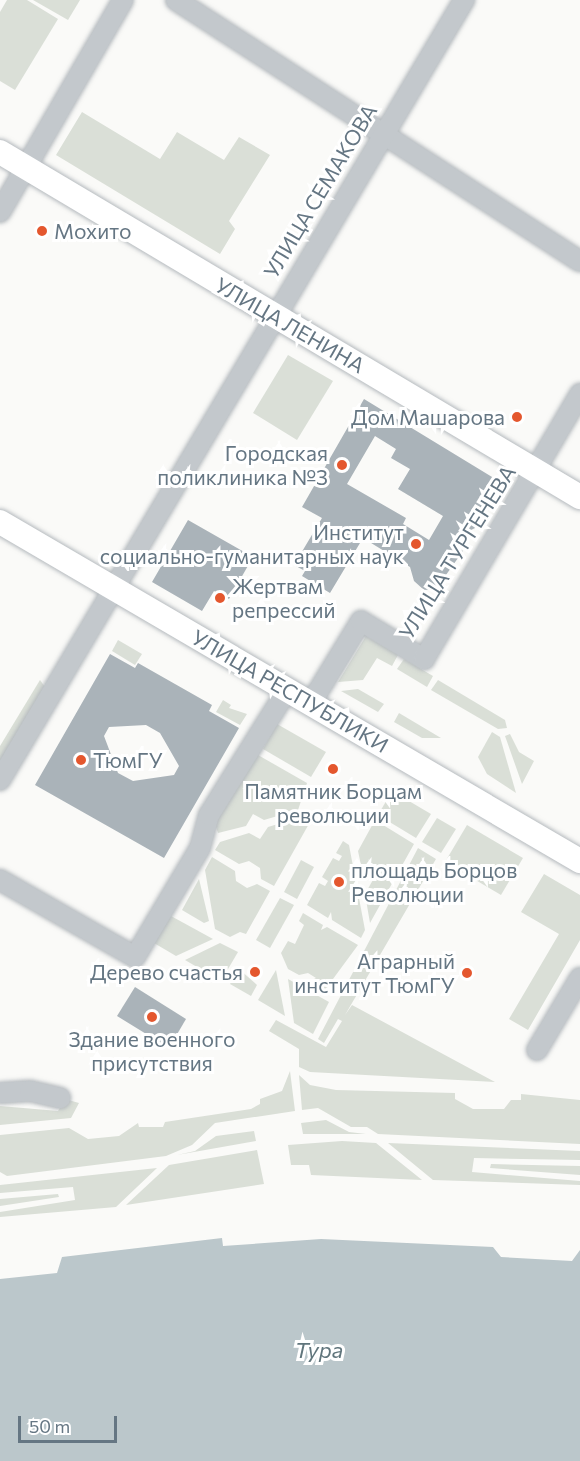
<!DOCTYPE html>
<meta charset="utf-8">
<style>
body{margin:0}
#map{position:relative;width:580px;height:1461px;overflow:hidden;background:#fafaf8;font-family:Commissioner,sans-serif}
div>[style]{position:absolute}
[style*='--x']{left:calc(var(--x)*1px);top:calc(var(--y)*1px);width:calc(var(--w)*1px);rotate:calc(var(--a)*1deg)}
.green>*{inset:0;background:#dadfd7}
.water>*{inset:0;background:#bbc7cb}
.building>*{inset:0;background:#aab3b9}
.roads{filter:drop-shadow(0 0 2px #b5babe) drop-shadow(0 0 2px #b5babe)}
.minor>*{height:20px;margin:-10px;padding:0 10px;transform-origin:10px;border-radius:10px;background:#c3c8cc}
.major>*{height:24px;margin:-12px;padding:0 12px;transform-origin:12px;border-radius:12px;background:#fff}
.dots>*{width:16px;height:16px;translate:-50% -50%;box-sizing:border-box;border:3px solid #fff;border-radius:50%}
span{translate:-50% -50%;white-space:nowrap;text-align:center;line-height:1.15;-webkit-text-stroke:6px #fff;paint-order:stroke}
.street-label{font-size:21px;color:#657683}
.poi-label{font-size:21px;color:#657683}
.left{translate:0 -50%;text-align:left}
.right{translate:-100% -50%;text-align:right}
.water-label{font-size:22px;color:#60757c;font-style:italic}
.scale{position:absolute;left:18px;top:1416px;width:99px;height:27px;box-sizing:border-box;border:3px solid #657683;border-top:0;padding-left:8px;font-size:18px;line-height:21px;white-space:nowrap;color:#657683;-webkit-text-stroke:4px #fff;paint-order:stroke}
</style>
<div id="map">
<div class="green">
<i style="clip-path:polygon(7px 0,27px 0,58px 19px,15px 90px,0 81px,0 12px)"></i>
<i style="clip-path:polygon(33px 0,80px 0,68px 20px)"></i>
<i style="clip-path:polygon(82px 112px,160px 159px,177px 132px,224px 160px,239px 137px,270px 155px,229px 221px,235px 229px,220px 254px,56px 155px)"></i>
<i style="clip-path:polygon(288px 355px,333px 381px,297px 440px,253px 413px)"></i>
<i style="clip-path:polygon(366px 636px,398px 655px,392px 666px,377px 658px,363px 680px,338px 682px)"></i>
<i style="clip-path:polygon(118px 640px,142px 654px,135px 665px,112px 651px)"></i>
<i style="clip-path:polygon(404px 659px,433px 676px,427px 687px,397px 669px)"></i>
<i style="clip-path:polygon(40px 680px,45px 687px,0 763px,0 746px)"></i>
<i style="clip-path:polygon(438px 680px,505px 720px,507px 728px,498px 729px,431px 690px)"></i>
<i style="clip-path:polygon(358px 689px,384px 704px,378px 712px,341px 691px)"></i>
<i style="clip-path:polygon(223px 700px,231px 705px,229px 708px,247px 714px,240px 725px,216px 712px)"></i>
<i style="clip-path:polygon(399px 713px,441px 738px,422px 738px,394px 722px)"></i>
<i style="clip-path:polygon(277px 724px,326px 752px,311px 777px,263px 749px)"></i>
<i style="clip-path:polygon(492px 732px,500px 737px,516px 793px,487px 774px,478px 757px)"></i>
<i style="clip-path:polygon(510px 734px,519px 752px,534px 761px,522px 784px,505px 736px)"></i>
<i style="clip-path:polygon(258px 755px,307px 783px,298px 810px,264px 820px,253px 814px,246px 826px,218px 833px,215px 824px)"></i>
<i style="clip-path:polygon(392px 791px,431px 814px,416px 838px,378px 815px)"></i>
<i style="clip-path:polygon(301px 817px,310px 822px,274px 886px,261px 879px,260px 868px,249px 861px,239px 864px,215px 850px,220px 842px,249px 833px,260px 839px,268px 827px)"></i>
<i style="clip-path:polygon(437px 818px,456px 829px,441px 853px,422px 842px)"></i>
<i style="clip-path:polygon(375px 820px,414px 844px,370px 923px,365px 894px,374px 878px,362px 870px,358px 851px)"></i>
<i style="clip-path:polygon(467px 825px,523px 858px,501px 895px,445px 862px)"></i>
<i style="clip-path:polygon(343px 841px,349px 845px,365px 930px,361px 938px,332px 920px,331px 912px,328px 918px,307px 905px,319px 883px,325px 886px,328px 881px,322px 877px,333px 858px,339px 861px,342px 856px,336px 853px)"></i>
<i style="clip-path:polygon(418px 848px,436px 859px,345px 1015px,352px 1005px,495px 1082px,310px 1072px,299px 1067px,299px 1049px,269px 1031px,276px 1020px,326px 1047px,342px 1021px,338px 1019px,324px 1043px,318px 1039px)"></i>
<i style="clip-path:polygon(212px 857px,235px 871px,236px 881px,247px 888px,257px 884px,270px 891px,246px 934px,240px 932px,230px 937px,215px 929px,205px 870px)"></i>
<i style="clip-path:polygon(301px 860px,314px 867px,297px 899px,284px 892px)"></i>
<i style="clip-path:polygon(544px 874px,580px 895px,580px 940px,528px 1030px,509px 1019px,559px 934px,521px 912px)"></i>
<i style="clip-path:polygon(199px 879px,209px 921px,204px 923px,182px 910px)"></i>
<i style="clip-path:polygon(280px 898px,294px 905px,270px 948px,256px 940px)"></i>
<i style="clip-path:polygon(303px 913px,323px 925px,321px 930px,327px 927px,358px 945px,333px 979px,338px 982px,332px 993px,310px 981px,316px 978px,308px 973px,299px 975px,288px 969px,281px 953px,288px 941px,295px 944px,304px 925px,299px 921px)"></i>
<i style="clip-path:polygon(171px 916px,213px 939px,176px 956px,154px 943px)"></i>
<i style="clip-path:polygon(220px 943px,238px 952px,221px 981px,185px 960px)"></i>
<i style="clip-path:polygon(239px 969px,257px 985px,251px 996px,230px 984px)"></i>
<i style="clip-path:polygon(276px 970px,285px 1016px,258px 1000px)"></i>
<i style="clip-path:polygon(288px 979px,329px 1002px,313px 1034px,294px 1023px)"></i>
<i style="clip-path:polygon(290px 1071px,295px 1111px,215px 1123px,192px 1145px,166px 1156px,7px 1176px,0 1172px,0 1135px,69px 1128px,88px 1139px,119px 1136px,138px 1123px,139px 1127px,163px 1127px,165px 1122px,251px 1109px,260px 1104px,260px 1099px,282px 1091px)"></i>
<i style="clip-path:polygon(299px 1075px,310px 1085px,336px 1090px,455px 1093px,455px 1099px,473px 1109px,504px 1109px,511px 1100px,521px 1100px,521px 1094px,580px 1100px,580px 1144px,378px 1134px,367px 1127px,351px 1127px,318px 1108px,302px 1110px)"></i>
<i style="clip-path:polygon(65px 1099px,79px 1103px,71px 1118px,0 1125px,0 1106px,58px 1111px)"></i>
<i style="clip-path:polygon(326px 1120px,349px 1132px,366px 1134px,303px 1134px,301px 1123px)"></i>
<i style="clip-path:polygon(254px 1131px,256px 1141px,177px 1155px,195px 1151px,216px 1136px)"></i>
<i style="clip-path:polygon(342px 1141px,376px 1143px,422px 1180px,311px 1175px,309px 1165px,291px 1165px,288px 1145px)"></i>
<i style="clip-path:polygon(388px 1143px,580px 1151px,580px 1160px,474px 1158px,472px 1172px,580px 1181px,580px 1185px,433px 1180px)"></i>
<i style="clip-path:polygon(257px 1150px,264px 1184px,126px 1205px,169px 1165px)"></i>
<i style="clip-path:polygon(491px 1164px,580px 1166px,580px 1175px,490px 1168px)"></i>
<i style="clip-path:polygon(157px 1168px,116px 1207px,0 1217px,0 1212px,75px 1200px,73px 1187px,0 1193px,0 1185px)"></i>
<i style="clip-path:polygon(58px 1194px,59px 1197px,0 1206px,0 1199px)"></i>
</div>
<div class="water">
<i style="clip-path:polygon(222px 1238px,223px 1246px,321px 1239px,493px 1247px,501px 1257px,572px 1261px,580px 1250px,580px 1461px,0 1461px,0 1279px,57px 1273px,62px 1257px)"></i>
</div>
<div class="building">
<i style="clip-path:polygon(evenodd,364px 399px,497px 480px,474px 520px,475px 528px,467px 532px,457px 547px,463px 551px,436px 589px,424px 590px,414px 581px,410px 567px,363px 538px,330px 593px,302px 576px,305px 571px,294px 565px,322px 518px,302px 507px,364px 399px,375px 436px,396px 449px,391px 458px,410px 469px,398px 489px,443px 516px,429px 540px,403px 524px,406px 518px,347px 484px,375px 436px)"></i>
<i style="clip-path:polygon(188px 520px,253px 557px,229px 599px,214px 591px,202px 611px,152px 582px)"></i>
<i style="clip-path:polygon(evenodd,110px 654px,135px 668px,138px 663px,212px 705px,209px 711px,239px 728px,164px 858px,35px 785px,110px 654px,146px 725px,160px 733px,179px 766px,174px 775px,133px 781px,118px 773px,104px 736px,109px 727px,146px 725px)"></i>
<i style="clip-path:polygon(135px 987px,186px 1019px,169px 1048px,117px 1016px)"></i>
</div>
<div class="roads">
<div class="minor">
<i style="--x:176;--y:0;--w:481;--a:32.9"></i>
<i style="--x:0;--y:212;--w:245;--a:-59.9"></i>
<i style="--x:311;--y:703;--w:96;--a:-58.6"></i>
<i style="--x:361;--y:621;--w:74;--a:31.1"></i>
<i style="--x:424;--y:659;--w:308;--a:-59.5"></i>
<i style="--x:0;--y:780;--w:908;--a:-59.25"></i>
<i style="--x:0;--y:880;--w:155;--a:29.7"></i>
<i style="--x:135;--y:957;--w:127;--a:-59.2"></i>
<i style="--x:200;--y:848;--w:34;--a:-75"></i>
<i style="--x:209;--y:815;--w:147;--a:-58"></i>
<i style="--x:537;--y:1050;--w:84;--a:-59.2"></i>
<i style="--x:0;--y:1093;--w:30;--a:-4"></i>
<i style="--x:30;--y:1091;--w:31;--a:13"></i>
</div>
<div class="major">
<i style="--x:0;--y:152;--w:675;--a:30.75"></i>
<i style="--x:0;--y:522;--w:672;--a:30.31"></i>
</div>
</div>
<div class="dots">
<i style="left:42px;top:231px;background:#e4572e"></i>
<i style="left:517px;top:417px;background:#e4572e"></i>
<i style="left:342px;top:465px;background:#e4572e"></i>
<i style="left:416px;top:544px;background:#e4572e"></i>
<i style="left:220px;top:598px;background:#e4572e"></i>
<i style="left:81px;top:760px;background:#e4572e"></i>
<i style="left:333px;top:769px;background:#e4572e"></i>
<i style="left:339px;top:882px;background:#e4572e"></i>
<i style="left:255px;top:972px;background:#e4572e"></i>
<i style="left:467px;top:973px;background:#e4572e"></i>
<i style="left:152px;top:1017px;background:#e4572e"></i>
</div>
<div class="street-label">
<span style="left:320px;top:191px;rotate:-59deg">УЛИЦА СЕМАКОВА</span>
<span style="left:290px;top:325px;rotate:30deg">УЛИЦА ЛЕНИНА</span>
<span style="left:457px;top:552px;rotate:-58deg">УЛИЦА ТУРГЕНЕВА</span>
<span style="left:290px;top:691px;rotate:30deg">УЛИЦА РЕСПУБЛИКИ</span>
</div>
<div class="poi-label">
<span class="left" style="left:54px;top:231px">Мохито</span>
<span class="right" style="left:505px;top:417px">Дом Машарова</span>
<span class="right" style="left:328px;top:465px">Городская<br>поликлиника №3</span>
<span class="right" style="left:404px;top:544px">Институт<br>социально-гуманитарных наук</span>
<span class="left" style="left:232px;top:598px">Жертвам<br>репрессий</span>
<span class="left" style="left:93px;top:760px">ТюмГУ</span>
<span style="left:333px;top:803px">Памятник Борцам<br>революции</span>
<span class="left" style="left:351px;top:882px">площадь Борцов<br>Революции</span>
<span class="right" style="left:455px;top:973px">Аграрный<br>институт ТюмГУ</span>
<span class="right" style="left:243px;top:972px">Дерево счастья</span>
<span style="left:152px;top:1051px">Здание военного<br>присутствия</span>
</div>
<div class="water-label">
<span style="left:319px;top:1350px">Тура</span>
</div>
<div class="scale">50 m</div>
</div>
